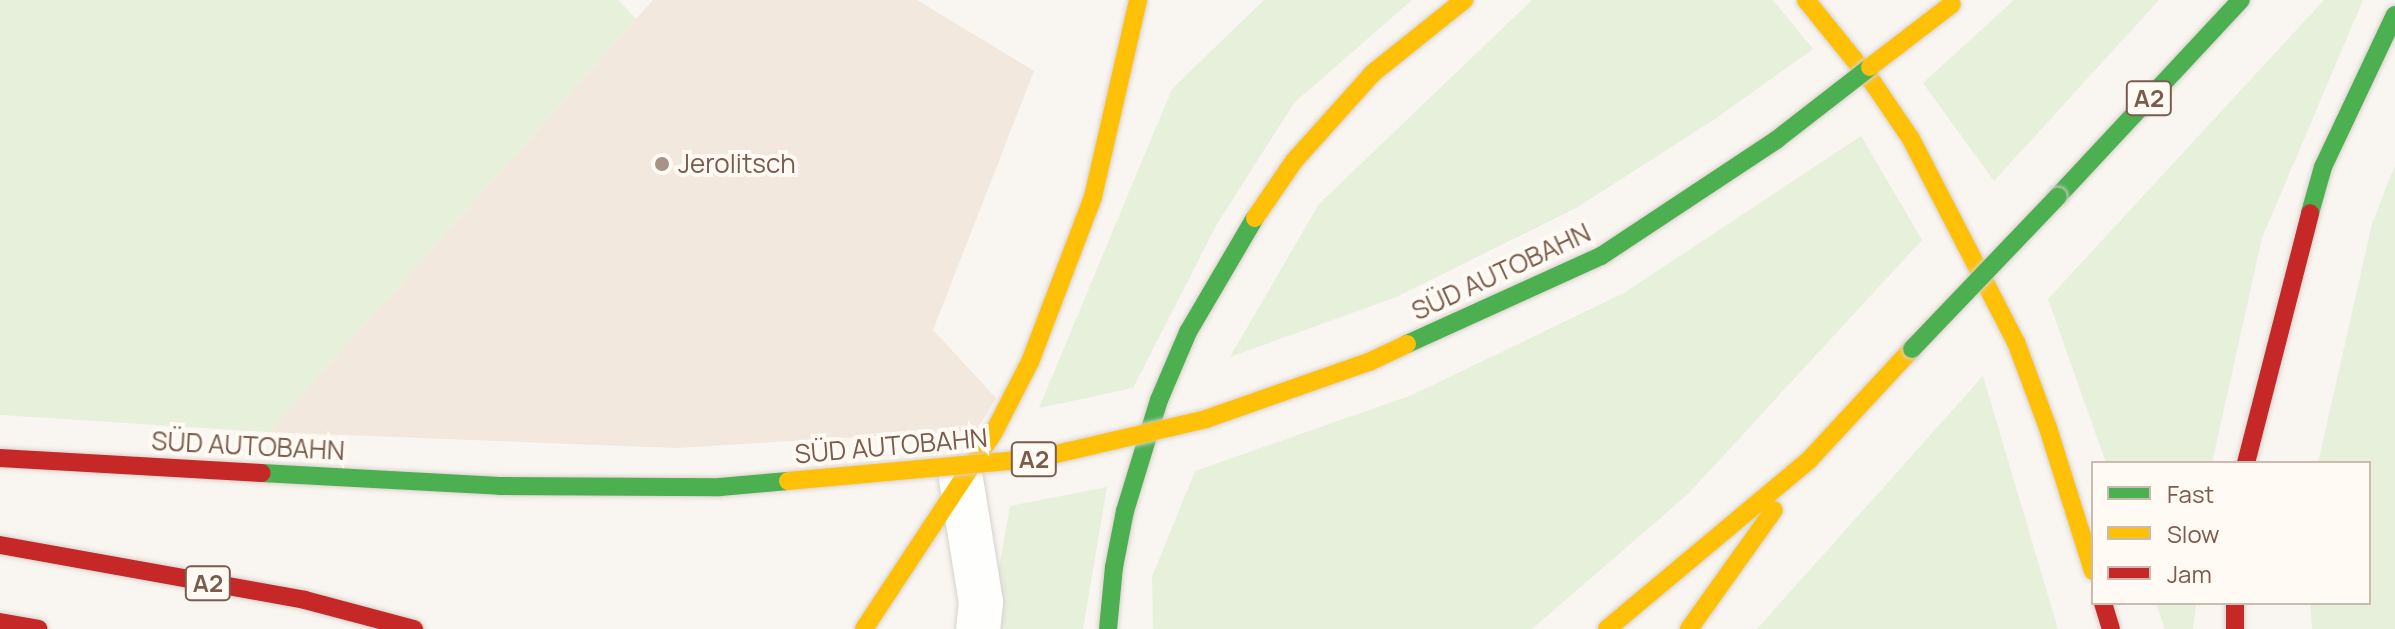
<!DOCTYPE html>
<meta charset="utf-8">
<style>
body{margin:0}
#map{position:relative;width:2395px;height:629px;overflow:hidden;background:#f9f5f0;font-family:Manrope,sans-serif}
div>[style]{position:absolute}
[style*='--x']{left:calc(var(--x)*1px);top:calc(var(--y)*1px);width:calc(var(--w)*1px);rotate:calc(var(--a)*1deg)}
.residential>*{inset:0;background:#f2e8de}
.green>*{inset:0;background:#e7f0db}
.roads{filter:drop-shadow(0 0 2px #d7d1cb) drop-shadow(0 0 2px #d7d1cb)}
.street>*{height:44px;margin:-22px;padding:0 22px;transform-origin:22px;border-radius:22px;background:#fefefd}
.fast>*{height:18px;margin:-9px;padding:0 9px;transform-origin:9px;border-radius:9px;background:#4caf50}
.slow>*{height:18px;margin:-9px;padding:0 9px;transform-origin:9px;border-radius:9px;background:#ffc107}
.jam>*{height:18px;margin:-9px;padding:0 9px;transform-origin:9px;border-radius:9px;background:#c62828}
.bridges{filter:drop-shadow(0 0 2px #dad1cc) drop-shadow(0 0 2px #dad1cc)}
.fast-bridge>*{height:18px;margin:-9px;padding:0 9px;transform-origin:9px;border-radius:9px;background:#4caf50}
.slow-bridge>*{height:18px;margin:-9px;padding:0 9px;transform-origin:9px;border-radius:9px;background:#ffc107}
.jam-bridge>*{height:18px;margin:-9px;padding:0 9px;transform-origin:9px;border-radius:9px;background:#c62828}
.dots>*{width:22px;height:22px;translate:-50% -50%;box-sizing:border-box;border:4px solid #fffaf3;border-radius:50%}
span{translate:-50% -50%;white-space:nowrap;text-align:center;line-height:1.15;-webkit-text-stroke:8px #fffaf3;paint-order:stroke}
.shield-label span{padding:2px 6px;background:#fffaf3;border:2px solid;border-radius:6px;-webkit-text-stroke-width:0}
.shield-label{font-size:24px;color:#7a5c4d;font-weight:700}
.poi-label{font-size:26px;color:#7a5c4d}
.left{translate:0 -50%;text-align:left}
.street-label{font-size:26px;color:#7a5c4d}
.legend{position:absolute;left:2091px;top:461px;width:280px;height:144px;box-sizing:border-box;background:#fffaf3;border:2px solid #cabbb1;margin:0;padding:10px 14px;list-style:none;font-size:24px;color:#7a5c4d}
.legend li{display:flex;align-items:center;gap:16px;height:40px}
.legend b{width:40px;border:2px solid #cabbb1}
</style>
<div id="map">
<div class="residential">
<i style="clip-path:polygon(653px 0,917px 0,1034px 71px,933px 330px,996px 398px,977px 430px,676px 448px,269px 432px)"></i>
</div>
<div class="green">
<i style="clip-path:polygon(0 0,618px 0,636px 19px,269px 432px,0 415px)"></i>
<i style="clip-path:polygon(1264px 0,1412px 0,1294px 103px,1217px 224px,1133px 388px,1039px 408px,1172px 89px)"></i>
<i style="clip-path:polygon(1532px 0,1773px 0,1813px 49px,1715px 119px,1576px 208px,1394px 298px,1230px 357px,1319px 204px)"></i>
<i style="clip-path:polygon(2014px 0,2159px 0,1994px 181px,1923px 83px)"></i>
<i style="clip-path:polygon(2324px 0,2363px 0,2262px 238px,2212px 463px,2106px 463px,2048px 299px)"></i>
<i style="clip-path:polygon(1861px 136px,1922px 240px,1688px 494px,1532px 629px,1153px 629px,1152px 577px,1195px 471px,1412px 395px,1624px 293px)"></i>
<i style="clip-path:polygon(2395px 165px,2395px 629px,2312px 629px,2310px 603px,2369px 603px,2369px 463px,2318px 463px,2372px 224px)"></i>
<i style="clip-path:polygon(1983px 376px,2058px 629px,1757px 629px)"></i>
<i style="clip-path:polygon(1107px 487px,1083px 629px,988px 629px,1010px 506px)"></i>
<i style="clip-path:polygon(2156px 603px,2196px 603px,2193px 629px,2165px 629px)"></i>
</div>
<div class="roads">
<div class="street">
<i style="--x:961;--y:479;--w:125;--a:80.8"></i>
<i style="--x:981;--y:602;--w:27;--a:96"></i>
</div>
<div class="fast">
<i style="--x:2058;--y:196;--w:268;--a:-47"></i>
<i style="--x:2310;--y:213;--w:48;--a:-74.2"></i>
<i style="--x:2323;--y:167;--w:168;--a:-64.7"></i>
<i style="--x:1108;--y:629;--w:62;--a:-84.5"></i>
<i style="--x:1114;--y:567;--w:57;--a:-78.9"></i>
<i style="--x:1125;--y:511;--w:116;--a:-73"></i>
<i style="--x:1159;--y:400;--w:74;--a:-66.9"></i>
<i style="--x:1188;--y:332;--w:132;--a:-59.6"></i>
</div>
<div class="slow">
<i style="--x:1806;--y:0;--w:107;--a:51.1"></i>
<i style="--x:1873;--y:83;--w:68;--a:55.8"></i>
<i style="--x:1911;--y:139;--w:229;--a:62.7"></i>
<i style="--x:2016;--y:342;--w:92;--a:69.6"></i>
<i style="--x:2048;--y:428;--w:150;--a:72.5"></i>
<i style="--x:1255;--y:218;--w:69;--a:-55.6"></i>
<i style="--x:1294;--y:161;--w:118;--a:-48.1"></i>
<i style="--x:1373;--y:73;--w:117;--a:-38.7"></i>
<i style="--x:864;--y:629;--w:236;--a:-56.6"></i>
<i style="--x:994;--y:432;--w:79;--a:-62.8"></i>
<i style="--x:1030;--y:362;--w:177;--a:-69.1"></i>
<i style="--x:1093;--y:197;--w:202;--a:-77.1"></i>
<i style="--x:1607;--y:629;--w:265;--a:-39.9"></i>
<i style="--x:1810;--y:459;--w:150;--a:-47.2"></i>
<i style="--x:1689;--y:629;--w:146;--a:-54.5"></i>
</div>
<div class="jam">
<i style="--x:2246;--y:463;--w:258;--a:-75.6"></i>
<i style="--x:0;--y:545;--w:310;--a:10.2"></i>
<i style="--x:305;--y:600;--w:113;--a:14.9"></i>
<i style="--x:2103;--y:603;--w:27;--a:73"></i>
<i style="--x:2235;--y:603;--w:26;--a:90"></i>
<i style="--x:0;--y:622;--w:39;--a:10"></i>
</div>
</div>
<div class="bridges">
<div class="fast-bridge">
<i style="--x:1407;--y:344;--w:213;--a:-24.4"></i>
<i style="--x:1601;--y:256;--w:210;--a:-33.5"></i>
<i style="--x:1776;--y:140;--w:119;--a:-37.8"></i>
<i style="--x:1912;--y:349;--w:211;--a:-46.3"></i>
<i style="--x:262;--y:473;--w:238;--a:3.1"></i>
<i style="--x:500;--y:486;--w:220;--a:0.3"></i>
<i style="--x:720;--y:487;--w:68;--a:-5"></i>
</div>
<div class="slow-bridge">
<i style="--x:1870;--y:67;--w:103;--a:-37.5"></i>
<i style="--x:788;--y:481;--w:252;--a:-5.2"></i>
<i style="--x:1039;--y:458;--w:171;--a:-13.1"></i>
<i style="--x:1206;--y:419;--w:173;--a:-19.3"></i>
<i style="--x:1369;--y:362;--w:42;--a:-25.3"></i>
</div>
<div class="jam-bridge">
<i style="--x:0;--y:458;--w:262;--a:3.3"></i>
</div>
</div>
<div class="dots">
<i style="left:662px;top:164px;background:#a69286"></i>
</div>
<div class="shield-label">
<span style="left:2149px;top:98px">A2</span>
<span style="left:1034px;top:459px">A2</span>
<span style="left:208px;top:583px">A2</span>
</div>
<div class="poi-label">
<span class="left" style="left:678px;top:164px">Jerolitsch</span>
</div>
<div class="street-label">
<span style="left:1501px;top:272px;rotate:-25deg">SÜD AUTOBAHN</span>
<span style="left:248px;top:446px;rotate:3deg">SÜD AUTOBAHN</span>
<span style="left:891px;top:446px;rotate:-5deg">SÜD AUTOBAHN</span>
</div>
<ul class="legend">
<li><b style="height:10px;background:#4caf50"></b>Fast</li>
<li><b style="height:10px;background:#ffc107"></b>Slow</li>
<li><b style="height:10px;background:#c62828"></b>Jam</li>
</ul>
</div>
